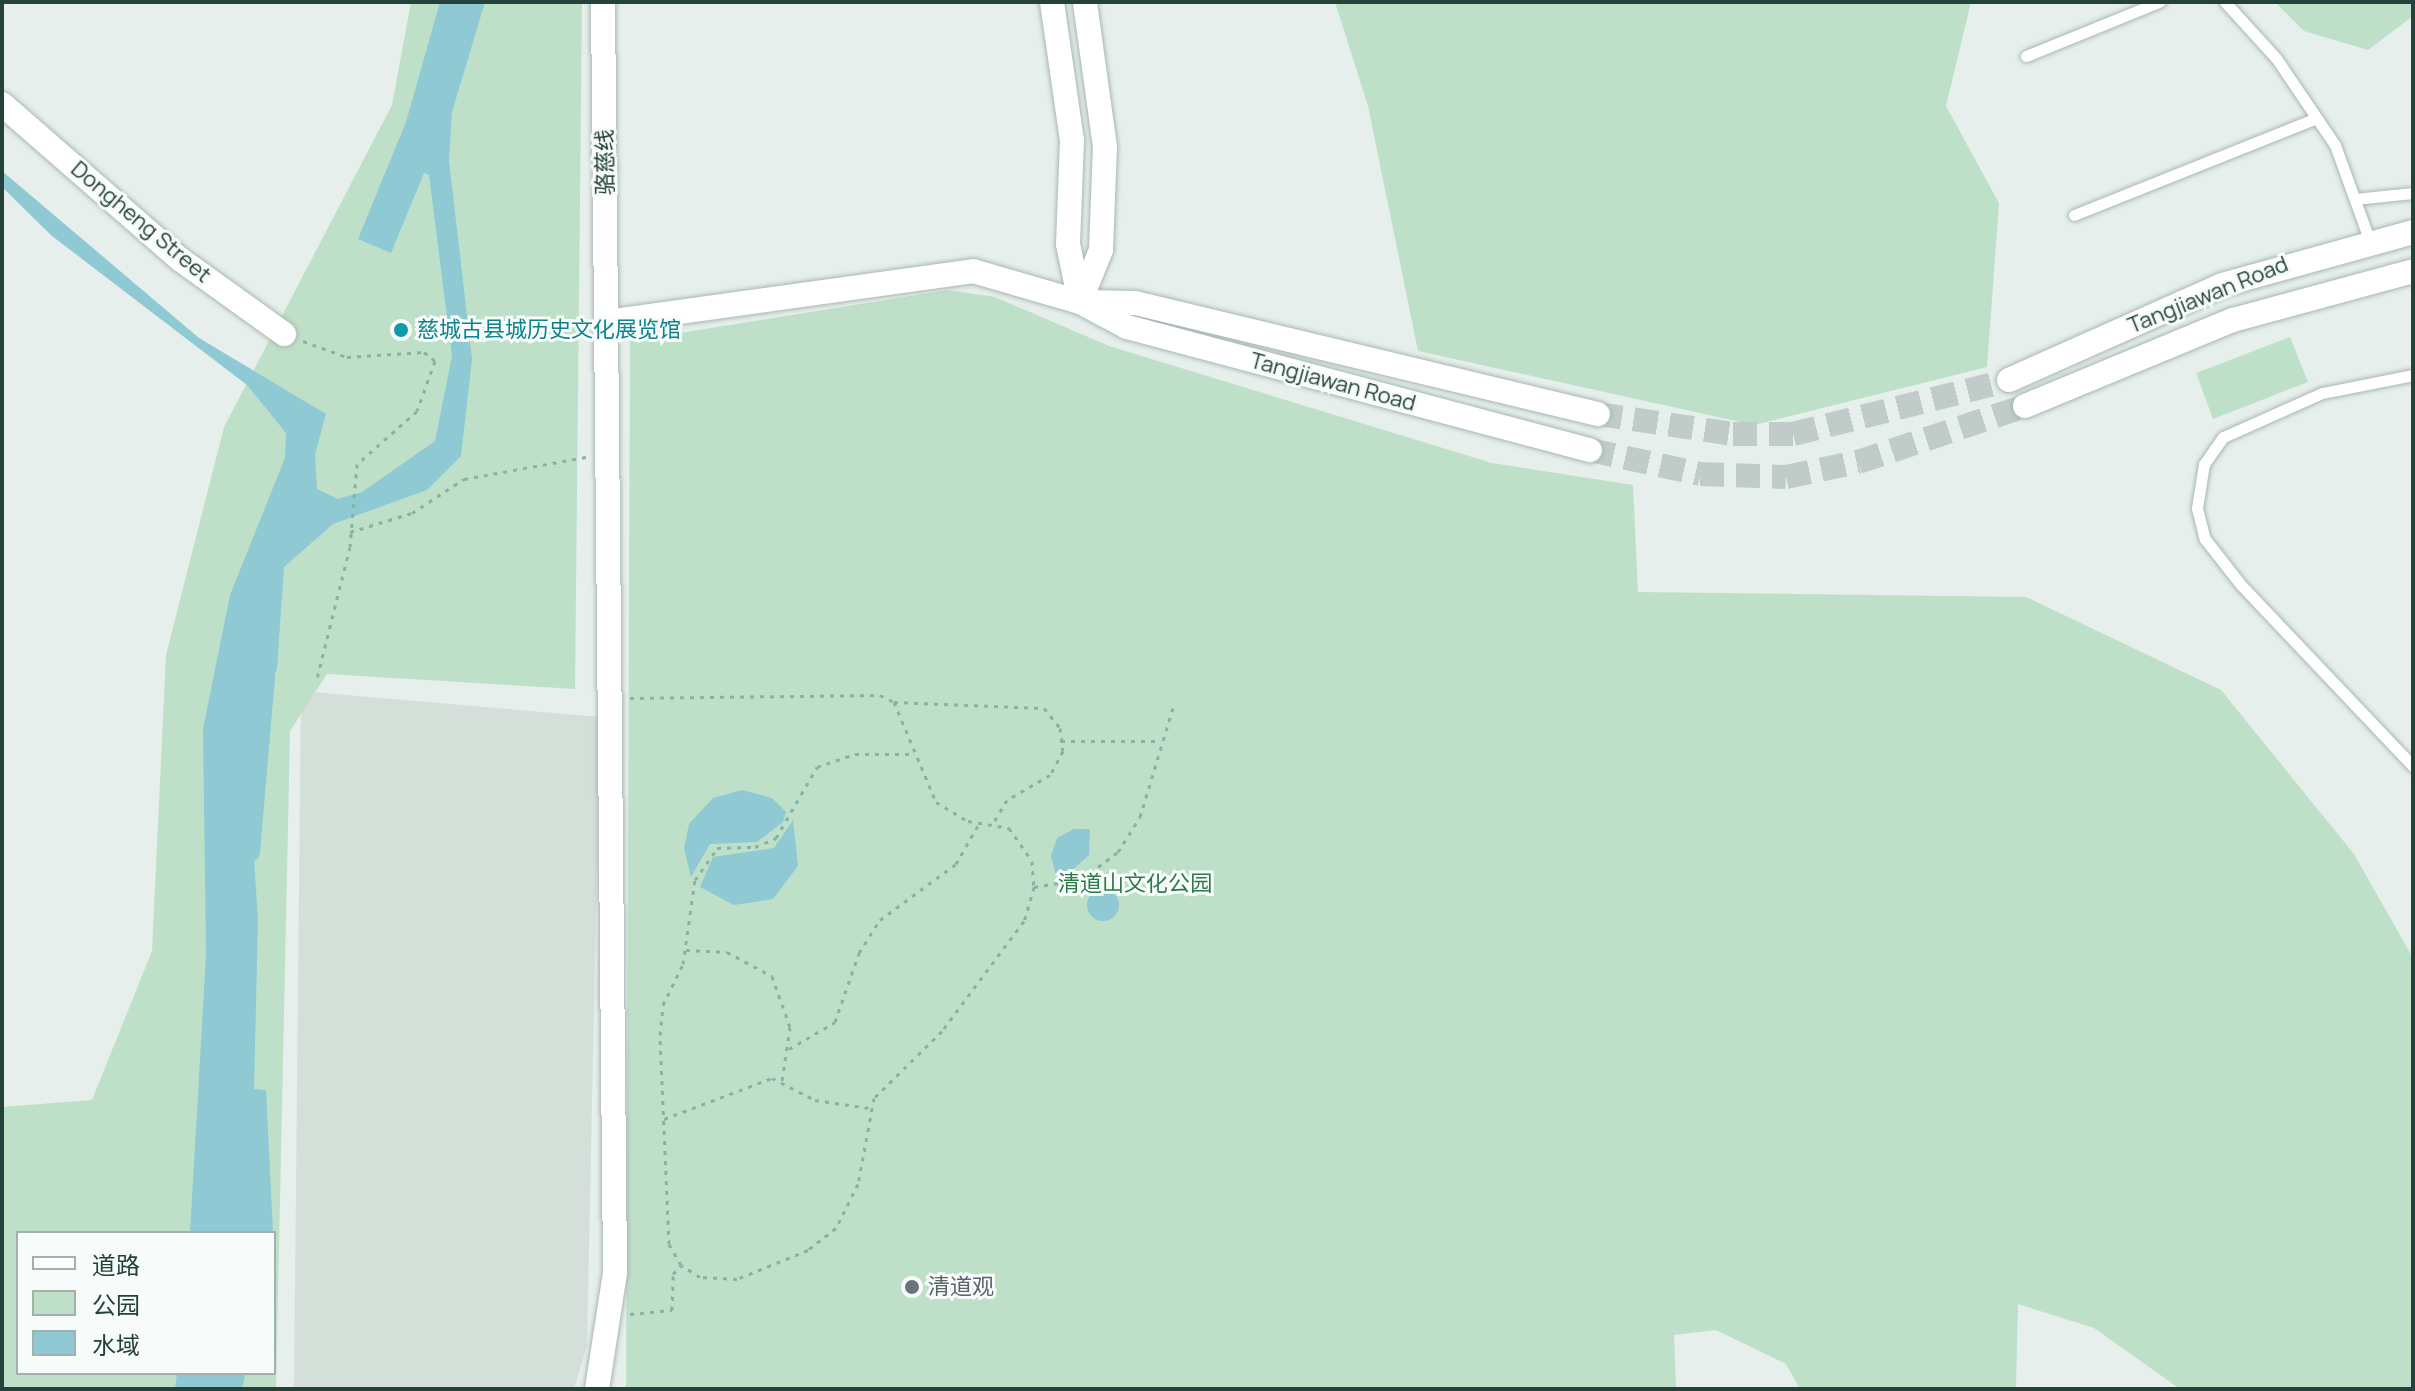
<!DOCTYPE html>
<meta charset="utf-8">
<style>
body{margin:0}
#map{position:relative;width:2415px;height:1391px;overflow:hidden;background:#e6efeb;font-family:Manrope,"Noto Sans SC",sans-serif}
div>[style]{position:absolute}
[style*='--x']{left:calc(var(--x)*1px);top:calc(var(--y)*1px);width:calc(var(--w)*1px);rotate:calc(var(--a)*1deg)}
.built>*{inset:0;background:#d4dfda}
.green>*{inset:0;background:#bfe0c8}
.water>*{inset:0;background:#8ec9d4}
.round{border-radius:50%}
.canal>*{height:20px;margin:-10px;padding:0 10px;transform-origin:10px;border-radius:10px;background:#8ec9d4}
.secondary-tunnel>*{height:24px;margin-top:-12px;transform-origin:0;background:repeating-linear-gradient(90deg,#bfccc8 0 24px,transparent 0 36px)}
.path>*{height:3px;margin-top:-1.5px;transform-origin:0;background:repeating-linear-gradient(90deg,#86b3a5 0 4px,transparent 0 10px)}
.roads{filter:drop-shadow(0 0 2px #a8b8b2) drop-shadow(0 0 2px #a8b8b2)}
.lane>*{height:11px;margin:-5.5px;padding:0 5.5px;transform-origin:5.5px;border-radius:5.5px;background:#fff}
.secondary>*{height:24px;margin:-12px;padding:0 12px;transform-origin:12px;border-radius:12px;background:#fff}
.dots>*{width:22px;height:22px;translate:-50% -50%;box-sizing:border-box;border:4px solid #f7fbf9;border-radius:50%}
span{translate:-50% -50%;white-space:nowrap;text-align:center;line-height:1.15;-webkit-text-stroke:6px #f7fbf9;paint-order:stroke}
.street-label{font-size:22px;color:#24423a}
.culture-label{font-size:22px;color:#0d838f}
.left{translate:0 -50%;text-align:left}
.park-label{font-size:22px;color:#2d7a4b}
.worship-label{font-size:22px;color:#5b616d}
.frame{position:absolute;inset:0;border:4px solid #24423a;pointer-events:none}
.legend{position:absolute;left:16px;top:1231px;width:260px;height:144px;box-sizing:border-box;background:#f7fbf9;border:2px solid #a3b1ad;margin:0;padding:10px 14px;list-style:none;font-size:24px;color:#24423a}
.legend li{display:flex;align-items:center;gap:16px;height:40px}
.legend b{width:40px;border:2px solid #a3b1ad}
</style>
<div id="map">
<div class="built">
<i style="clip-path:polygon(301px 691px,600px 717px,587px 1346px,574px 1389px,294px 1389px)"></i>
</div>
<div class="green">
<i style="clip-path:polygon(evenodd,411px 2px,582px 2px,575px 689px,327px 674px,290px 731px,276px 1389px,2px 1389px,2px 1107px,92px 1100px,152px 951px,166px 655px,224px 427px,392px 105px,411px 2px,18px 1233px,274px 1233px,274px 1373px,18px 1373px,18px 1233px)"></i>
<i style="clip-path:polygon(1335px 2px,1971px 2px,1946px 106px,1999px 203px,1987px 367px,1754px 425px,1418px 351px,1368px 106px)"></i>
<i style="clip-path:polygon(2275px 2px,2413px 2px,2413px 16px,2368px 50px,2304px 31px)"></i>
<i style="clip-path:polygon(948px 290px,995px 297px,1109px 346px,1492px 463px,1633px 485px,1638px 592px,2026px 597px,2221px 690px,2354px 854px,2413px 958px,2413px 1389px,2180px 1389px,2094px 1328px,2018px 1304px,2016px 1389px,1800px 1389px,1786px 1364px,1716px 1330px,1674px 1335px,1676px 1389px,626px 1389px,630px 341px)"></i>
<i style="clip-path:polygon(2290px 337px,2308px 382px,2213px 419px,2196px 373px)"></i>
</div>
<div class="water">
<i style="clip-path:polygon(440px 2px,485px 2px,452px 112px,449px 160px,472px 359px,461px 456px,427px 490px,333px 524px,284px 567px,277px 669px,254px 721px,248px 770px,258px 920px,254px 1089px,266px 1090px,273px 1233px,190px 1233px,206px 955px,203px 729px,230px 595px,285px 458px,286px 433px,247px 385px,52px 236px,2px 187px,2px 171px,199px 338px,326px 414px,315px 454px,317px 489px,338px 499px,362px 492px,435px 441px,452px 356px,429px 175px,424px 173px,391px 253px,358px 239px,406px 122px)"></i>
<i style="clip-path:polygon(742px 790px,772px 798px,786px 812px,783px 822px,757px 842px,710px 844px,691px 877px,684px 848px,689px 824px,713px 798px)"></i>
<i style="clip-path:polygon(793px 820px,798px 866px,773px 899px,734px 905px,700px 887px,713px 857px,774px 848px)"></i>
<i style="clip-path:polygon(1074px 829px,1090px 829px,1089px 855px,1058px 883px,1051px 856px,1057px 838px)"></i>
<i class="round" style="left:1087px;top:889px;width:32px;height:32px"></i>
<i style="clip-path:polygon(177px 1373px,245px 1373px,245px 1375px,242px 1389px,175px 1389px)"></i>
</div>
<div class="canal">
<i style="--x:250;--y:852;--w:176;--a:-85.1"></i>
</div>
<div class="secondary-tunnel">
<i style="--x:1598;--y:414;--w:136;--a:8.4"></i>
<i style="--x:1733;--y:434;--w:60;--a:0"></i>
<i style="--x:1793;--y:434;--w:223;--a:-14"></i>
<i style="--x:1590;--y:450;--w:113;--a:12.3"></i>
<i style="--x:1700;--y:474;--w:86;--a:2"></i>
<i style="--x:1786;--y:477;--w:74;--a:-11.8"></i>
<i style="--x:1858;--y:462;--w:176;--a:-18.5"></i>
</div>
<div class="path">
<i style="--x:303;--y:341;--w:47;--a:20"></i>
<i style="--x:347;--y:357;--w:77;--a:-3.7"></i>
<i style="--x:424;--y:352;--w:14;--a:39"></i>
<i style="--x:435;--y:361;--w:53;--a:109.8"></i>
<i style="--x:417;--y:411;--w:80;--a:138.5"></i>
<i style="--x:357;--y:464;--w:83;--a:94.8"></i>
<i style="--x:350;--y:547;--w:135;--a:104.1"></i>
<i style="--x:350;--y:532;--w:65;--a:-17"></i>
<i style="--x:412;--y:513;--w:62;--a:-33.2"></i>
<i style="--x:464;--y:479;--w:124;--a:-10.2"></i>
<i style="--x:630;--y:698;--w:250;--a:-0.7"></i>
<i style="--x:880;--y:695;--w:16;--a:27"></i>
<i style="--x:894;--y:702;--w:108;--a:67.2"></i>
<i style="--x:936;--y:802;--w:37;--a:31"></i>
<i style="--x:968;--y:821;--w:42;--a:9.7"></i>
<i style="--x:1009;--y:828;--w:40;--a:55.1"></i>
<i style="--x:1032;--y:861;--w:26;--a:86"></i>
<i style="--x:1034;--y:887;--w:35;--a:106"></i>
<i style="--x:1024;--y:921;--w:137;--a:126.7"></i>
<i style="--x:942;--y:1031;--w:95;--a:135.4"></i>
<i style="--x:874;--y:1098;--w:87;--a:100.5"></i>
<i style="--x:858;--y:1184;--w:49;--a:116.6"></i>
<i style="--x:836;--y:1228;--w:36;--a:142"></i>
<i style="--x:808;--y:1250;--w:77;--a:157.8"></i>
<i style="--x:737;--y:1279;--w:37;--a:-177"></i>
<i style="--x:700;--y:1277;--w:22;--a:-148"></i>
<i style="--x:681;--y:1265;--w:24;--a:-120"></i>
<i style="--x:669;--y:1244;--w:209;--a:-92.5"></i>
<i style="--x:660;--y:1035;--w:30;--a:-84"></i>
<i style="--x:663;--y:1005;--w:46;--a:-64"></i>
<i style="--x:683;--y:964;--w:85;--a:-81.9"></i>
<i style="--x:695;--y:880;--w:39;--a:-55"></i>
<i style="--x:717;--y:848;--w:38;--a:-2"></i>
<i style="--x:755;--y:847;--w:23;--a:-23"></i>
<i style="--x:776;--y:838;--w:82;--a:-60"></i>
<i style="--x:817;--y:767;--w:40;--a:-18.9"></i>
<i style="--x:855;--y:754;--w:55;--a:0"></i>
<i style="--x:894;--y:702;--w:150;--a:2.3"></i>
<i style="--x:1044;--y:708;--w:26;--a:51"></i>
<i style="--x:1060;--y:728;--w:23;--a:83"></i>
<i style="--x:1063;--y:751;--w:27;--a:118"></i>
<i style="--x:1050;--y:775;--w:50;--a:149.8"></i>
<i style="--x:1007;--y:800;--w:27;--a:121"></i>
<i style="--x:1061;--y:741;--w:99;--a:0"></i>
<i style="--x:1034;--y:887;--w:49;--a:-9.5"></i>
<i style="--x:1082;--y:879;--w:45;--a:-36.9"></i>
<i style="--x:1118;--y:852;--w:41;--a:-57.8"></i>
<i style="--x:1140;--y:817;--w:114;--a:-73.2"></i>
<i style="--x:686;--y:950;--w:41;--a:2.8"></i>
<i style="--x:727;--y:952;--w:51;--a:28.1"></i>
<i style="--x:772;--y:976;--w:54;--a:70.6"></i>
<i style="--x:790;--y:1027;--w:55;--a:98.4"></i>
<i style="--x:789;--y:1049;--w:53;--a:-30.4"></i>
<i style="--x:835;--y:1022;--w:73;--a:-70.8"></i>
<i style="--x:859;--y:953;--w:39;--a:-58"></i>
<i style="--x:880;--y:920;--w:94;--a:-36.4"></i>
<i style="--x:956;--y:864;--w:48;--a:-60.3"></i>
<i style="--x:664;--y:1119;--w:116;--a:-20.8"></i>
<i style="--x:772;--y:1078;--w:48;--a:27.1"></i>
<i style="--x:815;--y:1100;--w:55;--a:8.4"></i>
<i style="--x:630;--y:1314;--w:42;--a:-5.4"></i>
<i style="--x:672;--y:1310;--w:36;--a:-88"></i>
<i style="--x:673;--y:1274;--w:12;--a:-48"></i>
</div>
<div class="roads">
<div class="lane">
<i style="--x:2225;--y:2;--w:76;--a:47.7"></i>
<i style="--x:2276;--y:58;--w:105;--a:55.9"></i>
<i style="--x:2335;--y:145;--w:100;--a:70.1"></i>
<i style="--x:2026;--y:56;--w:144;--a:-22.1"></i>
<i style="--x:2355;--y:199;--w:58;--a:-5.9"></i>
<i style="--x:2074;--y:215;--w:261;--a:-21.8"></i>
<i style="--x:2413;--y:375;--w:93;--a:168.8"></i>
<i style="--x:2322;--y:393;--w:108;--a:156"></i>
<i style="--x:2223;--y:437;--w:33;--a:125"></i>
<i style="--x:2204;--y:464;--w:45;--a:99"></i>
<i style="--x:2197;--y:508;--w:32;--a:76"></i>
<i style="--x:2205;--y:539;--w:58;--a:52"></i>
<i style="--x:2241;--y:585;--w:250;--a:46.5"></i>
</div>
<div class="secondary">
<i style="--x:1052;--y:2;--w:139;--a:81.8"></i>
<i style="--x:1072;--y:140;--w:104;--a:92.2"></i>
<i style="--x:1068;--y:244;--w:59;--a:78.3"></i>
<i style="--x:2;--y:104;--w:237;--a:41.1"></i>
<i style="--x:181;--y:260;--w:127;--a:35.7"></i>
<i style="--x:1080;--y:302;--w:56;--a:-68"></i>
<i style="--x:1101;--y:250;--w:103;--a:-87.8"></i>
<i style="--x:1105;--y:147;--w:146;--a:-97.9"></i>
<i style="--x:1085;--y:302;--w:50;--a:1.1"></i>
<i style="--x:1135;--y:303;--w:476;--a:13.5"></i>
<i style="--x:607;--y:322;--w:370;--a:-7.9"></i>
<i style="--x:973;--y:271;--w:111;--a:16.2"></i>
<i style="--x:1080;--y:302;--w:53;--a:28"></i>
<i style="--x:1127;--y:327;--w:479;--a:14.9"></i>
<i style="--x:2009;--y:380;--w:233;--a:-24"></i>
<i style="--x:2222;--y:285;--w:198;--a:-15.5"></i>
<i style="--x:2025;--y:406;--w:225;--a:-22.5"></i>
<i style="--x:2233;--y:320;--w:187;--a:-15.2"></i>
<i style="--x:597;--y:1389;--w:117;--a:-81.2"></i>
<i style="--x:615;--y:1273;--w:1271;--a:-90.54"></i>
</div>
</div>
<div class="dots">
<i style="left:401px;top:330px;background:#0f9aa8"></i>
<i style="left:912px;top:1287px;background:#6b7280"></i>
</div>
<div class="street-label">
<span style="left:605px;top:162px;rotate:-91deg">骆慈线</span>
<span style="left:141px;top:222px;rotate:40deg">Dongheng Street</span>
<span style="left:2208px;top:295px;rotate:-22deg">Tangjiawan Road</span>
<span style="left:1333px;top:382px;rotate:15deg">Tangjiawan Road</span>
</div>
<div class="culture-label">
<span class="left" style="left:417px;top:330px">慈城古县城历史文化展览馆</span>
</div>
<div class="park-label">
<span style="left:1135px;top:884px">清道山文化公园</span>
</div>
<div class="worship-label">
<span class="left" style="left:928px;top:1287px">清道观</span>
</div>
<div class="frame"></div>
<ul class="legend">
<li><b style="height:10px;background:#fff"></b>道路</li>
<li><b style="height:22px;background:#bfe0c8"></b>公园</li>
<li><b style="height:22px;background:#8ec9d4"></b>水域</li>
</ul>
</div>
